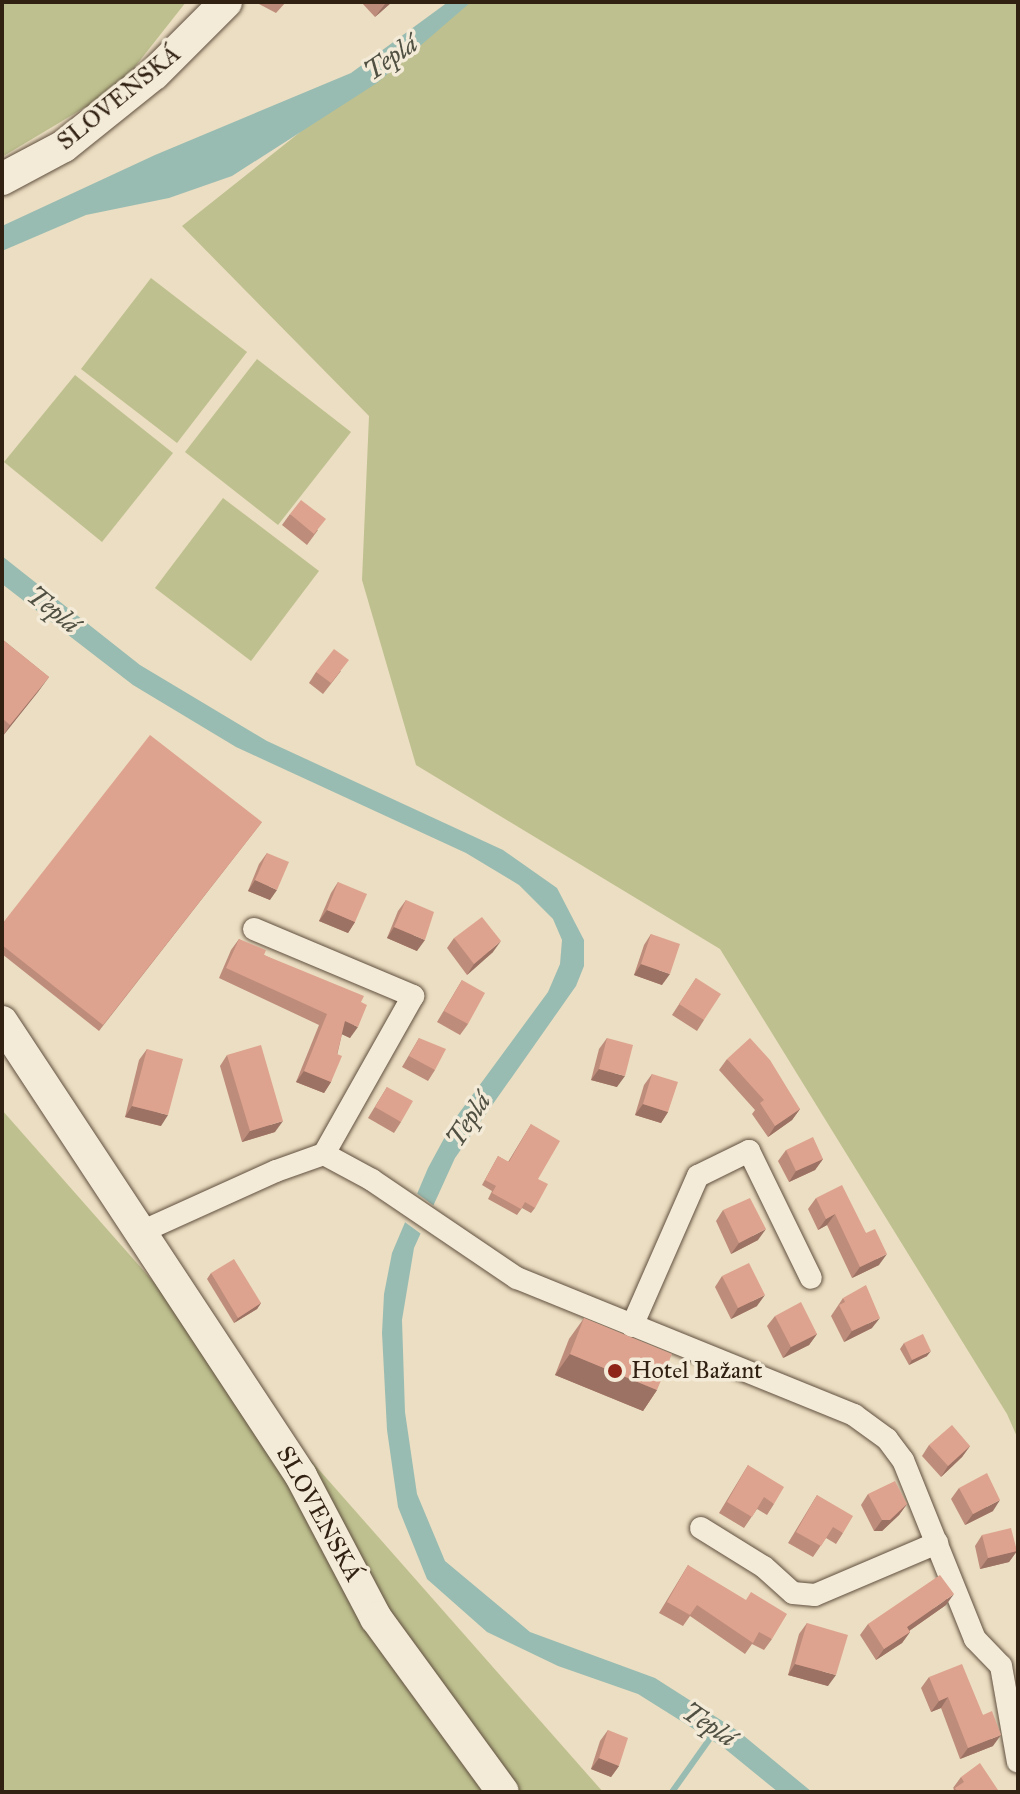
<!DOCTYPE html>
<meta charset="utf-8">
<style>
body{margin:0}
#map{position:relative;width:1020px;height:1794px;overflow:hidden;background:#ecdec2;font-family:"IM FELL Great Primer",serif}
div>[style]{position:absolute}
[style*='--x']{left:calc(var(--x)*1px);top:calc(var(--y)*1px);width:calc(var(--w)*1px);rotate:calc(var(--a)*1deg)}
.green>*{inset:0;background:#bec08f}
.water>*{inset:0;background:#99bcb2}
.pier>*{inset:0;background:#ecdec2}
.stream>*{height:6px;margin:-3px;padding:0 3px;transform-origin:3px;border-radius:3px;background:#99bcb2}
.roads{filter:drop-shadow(0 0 2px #60503f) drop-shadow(0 0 2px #60503f)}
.street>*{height:22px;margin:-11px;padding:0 11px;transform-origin:11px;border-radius:11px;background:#f3ead7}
.secondary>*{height:32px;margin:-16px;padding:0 16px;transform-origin:16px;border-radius:16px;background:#f3ead7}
.wall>*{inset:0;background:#be8c7b}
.shaded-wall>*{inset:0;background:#9b7264}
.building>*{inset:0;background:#dda38f}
.dots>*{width:22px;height:22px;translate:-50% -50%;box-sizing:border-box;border:4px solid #f3ead7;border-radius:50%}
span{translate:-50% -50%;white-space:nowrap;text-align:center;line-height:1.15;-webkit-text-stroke:7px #f3ead7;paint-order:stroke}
.street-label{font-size:24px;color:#312113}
.poi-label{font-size:24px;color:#312113}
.left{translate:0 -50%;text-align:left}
.water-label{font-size:26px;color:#505043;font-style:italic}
.frame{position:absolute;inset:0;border:4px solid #312113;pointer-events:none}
</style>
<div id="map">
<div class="green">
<i style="clip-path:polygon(2px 2px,186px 2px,119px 87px,2px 157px)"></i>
<i style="clip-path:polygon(464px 2px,1018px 2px,1018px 1439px,1007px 1414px,720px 949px,416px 765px,362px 580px,369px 416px,182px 226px)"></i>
<i style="clip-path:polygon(151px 278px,247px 352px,177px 443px,81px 369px)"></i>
<i style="clip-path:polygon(257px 359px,351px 432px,278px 525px,185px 452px)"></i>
<i style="clip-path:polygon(75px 375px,173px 453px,102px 542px,4px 462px)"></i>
<i style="clip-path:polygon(223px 498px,319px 571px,251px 661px,155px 588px)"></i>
<i style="clip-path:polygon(2px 1110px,603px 1792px,2px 1792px)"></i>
</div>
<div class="water">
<i style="clip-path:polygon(448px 2px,471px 2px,377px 83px,232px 176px,169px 198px,86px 215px,2px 251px,2px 226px,155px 155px,351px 73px)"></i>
<i style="clip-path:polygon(2px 556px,140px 665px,267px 741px,503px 850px,557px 888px,584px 940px,584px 966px,576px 986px,455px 1158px,414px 1248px,402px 1320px,405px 1412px,417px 1494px,445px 1561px,530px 1632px,655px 1678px,738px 1731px,812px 1792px,778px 1792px,724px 1748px,638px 1694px,558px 1666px,487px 1632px,427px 1579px,398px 1507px,387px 1430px,382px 1333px,384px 1294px,392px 1253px,428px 1168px,454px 1120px,548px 992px,560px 964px,562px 940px,553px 919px,519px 885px,466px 853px,236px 747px,133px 685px,2px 584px)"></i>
</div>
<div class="pier">
<i style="clip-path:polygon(415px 1192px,437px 1208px,424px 1236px,402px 1220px)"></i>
</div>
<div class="stream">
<i style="--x:672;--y:1792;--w:72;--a:-54.6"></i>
</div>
<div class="roads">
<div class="street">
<i style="--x:254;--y:929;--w:173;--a:22.8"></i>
<i style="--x:413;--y:996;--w:181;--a:119.4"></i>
<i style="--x:141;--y:1232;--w:148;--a:-24.3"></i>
<i style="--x:276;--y:1171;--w:51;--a:-19.5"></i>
<i style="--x:324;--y:1154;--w:55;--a:28.4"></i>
<i style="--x:372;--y:1180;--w:175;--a:34.1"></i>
<i style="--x:517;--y:1278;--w:364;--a:22.1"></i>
<i style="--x:854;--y:1415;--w:41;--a:36"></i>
<i style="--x:887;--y:1439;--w:26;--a:53"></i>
<i style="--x:903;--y:1460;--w:193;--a:68.1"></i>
<i style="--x:975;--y:1639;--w:37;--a:46"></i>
<i style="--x:1001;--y:1666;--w:97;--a:80"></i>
<i style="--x:632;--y:1326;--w:164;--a:-66.3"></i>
<i style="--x:698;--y:1176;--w:57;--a:-26.1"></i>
<i style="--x:749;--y:1151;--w:141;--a:64"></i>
<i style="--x:701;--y:1528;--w:74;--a:31.8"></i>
<i style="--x:764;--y:1567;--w:39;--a:42"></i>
<i style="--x:793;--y:1593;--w:22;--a:5"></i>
<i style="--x:815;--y:1595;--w:133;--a:-23.1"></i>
</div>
<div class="secondary">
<i style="--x:2;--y:179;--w:70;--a:-28"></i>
<i style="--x:64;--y:146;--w:115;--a:-38.7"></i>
<i style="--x:154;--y:74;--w:102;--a:-45"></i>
<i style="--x:2;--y:1022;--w:544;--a:56.63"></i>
<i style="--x:301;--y:1476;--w:161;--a:62.2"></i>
<i style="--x:376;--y:1618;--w:215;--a:53.9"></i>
</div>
</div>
<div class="wall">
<i style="clip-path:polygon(260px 2px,286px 2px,276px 13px,259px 4px)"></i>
<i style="clip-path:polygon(361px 2px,392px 2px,375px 17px)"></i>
<i style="clip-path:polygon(290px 514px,318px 530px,307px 545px,282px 525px)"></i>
<i style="clip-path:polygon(2px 639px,49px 677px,2px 737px)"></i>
<i style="clip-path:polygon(341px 671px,323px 694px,309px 683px,316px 672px)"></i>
<i style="clip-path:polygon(262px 822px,99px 1031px,2px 954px,2px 924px)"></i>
<i style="clip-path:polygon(267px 853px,270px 900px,248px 891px,259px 864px)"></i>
<i style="clip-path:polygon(338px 882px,355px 922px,348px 933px,319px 921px,331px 893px)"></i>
<i style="clip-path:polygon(406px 900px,417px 951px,387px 938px,398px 911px)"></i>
<i style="clip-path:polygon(651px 934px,662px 985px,634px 975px,644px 945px)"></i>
<i style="clip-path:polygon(454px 938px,493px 952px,467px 975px,447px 948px)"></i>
<i style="clip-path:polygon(239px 939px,264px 955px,361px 1002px,350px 1038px,342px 1034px,331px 1082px,324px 1093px,296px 1082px,319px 1025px,219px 978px,231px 950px)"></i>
<i style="clip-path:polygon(696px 978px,704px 1020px,697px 1031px,672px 1015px)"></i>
<i style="clip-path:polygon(462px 980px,468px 1024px,460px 1035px,437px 1022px)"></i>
<i style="clip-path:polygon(419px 1038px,435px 1070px,428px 1081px,402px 1067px)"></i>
<i style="clip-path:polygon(607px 1038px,617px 1087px,591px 1080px,599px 1049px)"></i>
<i style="clip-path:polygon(147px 1049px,161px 1126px,125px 1117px,139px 1060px)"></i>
<i style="clip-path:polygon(227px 1055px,275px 1132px,242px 1142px,220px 1066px)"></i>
<i style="clip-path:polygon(727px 1059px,800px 1109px,792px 1120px,768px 1137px,752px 1114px,755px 1110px,719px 1070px)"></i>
<i style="clip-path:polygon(652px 1074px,668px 1112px,661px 1123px,635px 1115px,644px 1085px)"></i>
<i style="clip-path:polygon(387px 1087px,401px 1122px,394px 1133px,368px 1118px)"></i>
<i style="clip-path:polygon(531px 1124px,538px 1179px,535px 1208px,531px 1213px,522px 1208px,517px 1215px,488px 1199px,492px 1191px,482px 1185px,498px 1156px,508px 1162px)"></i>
<i style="clip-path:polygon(786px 1150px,823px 1159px,815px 1170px,789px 1182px,778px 1161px)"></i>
<i style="clip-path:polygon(816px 1198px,866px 1233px,879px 1265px,852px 1278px,827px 1225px,818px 1230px,808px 1209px)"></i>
<i style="clip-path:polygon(723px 1210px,758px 1240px,731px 1254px,716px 1221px)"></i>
<i style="clip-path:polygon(211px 1273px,261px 1303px,257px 1309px,234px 1323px,207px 1279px)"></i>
<i style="clip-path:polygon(722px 1276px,757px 1306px,731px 1319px,715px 1287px)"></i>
<i style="clip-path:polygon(843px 1298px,872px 1328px,844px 1342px,831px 1316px)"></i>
<i style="clip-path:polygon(775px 1316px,817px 1334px,809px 1345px,783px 1358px,767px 1326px)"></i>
<i style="clip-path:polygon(584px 1318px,657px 1390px,643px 1411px,555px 1375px,569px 1339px)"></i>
<i style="clip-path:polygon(904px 1343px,927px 1356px,909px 1365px,900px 1349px)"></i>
<i style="clip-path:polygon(929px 1445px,970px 1446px,962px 1457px,941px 1477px,922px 1456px)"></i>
<i style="clip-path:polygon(748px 1465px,774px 1504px,767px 1515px,757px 1509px,744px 1528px,719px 1513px)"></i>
<i style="clip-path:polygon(959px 1488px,993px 1511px,965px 1525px,951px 1499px)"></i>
<i style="clip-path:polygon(868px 1494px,907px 1504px,899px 1515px,882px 1531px,874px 1531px,861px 1505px)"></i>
<i style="clip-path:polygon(817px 1495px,843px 1533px,836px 1544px,826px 1538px,813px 1557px,788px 1543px)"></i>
<i style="clip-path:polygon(982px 1535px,1017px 1551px,1009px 1562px,980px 1569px,975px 1546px)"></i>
<i style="clip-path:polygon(688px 1565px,772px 1639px,764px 1650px,752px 1644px,745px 1654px,690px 1616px,683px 1626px,659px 1613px)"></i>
<i style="clip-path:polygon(946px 1605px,909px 1631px,910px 1632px,902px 1643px,876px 1660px,860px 1635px,868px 1624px)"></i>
<i style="clip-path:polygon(807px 1623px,828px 1686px,788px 1675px,799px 1634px)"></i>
<i style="clip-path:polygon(929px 1677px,983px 1715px,993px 1746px,960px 1759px,941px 1708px,931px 1712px,921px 1688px)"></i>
<i style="clip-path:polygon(608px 1730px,619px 1766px,611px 1777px,591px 1769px,600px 1741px)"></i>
<i style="clip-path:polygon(961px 1777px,997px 1792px,952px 1792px,954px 1789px,953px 1788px)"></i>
</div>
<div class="shaded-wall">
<i style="clip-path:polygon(386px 2px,392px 2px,375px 17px,385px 4px)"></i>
<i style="clip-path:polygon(49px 677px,38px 692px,2px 737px,10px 725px)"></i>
<i style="clip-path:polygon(255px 880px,277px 890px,270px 900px,248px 891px)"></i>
<i style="clip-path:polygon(327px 910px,355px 922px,348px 933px,319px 921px)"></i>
<i style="clip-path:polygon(394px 927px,425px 940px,417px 951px,387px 938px)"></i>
<i style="clip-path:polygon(501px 941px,493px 952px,467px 975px,474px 964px)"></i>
<i style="clip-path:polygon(641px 964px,670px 974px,662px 985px,634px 975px)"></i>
<i style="clip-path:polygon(345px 1021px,358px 1027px,350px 1038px,337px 1032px)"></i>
<i style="clip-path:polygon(599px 1069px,625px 1076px,617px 1087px,591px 1080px)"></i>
<i style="clip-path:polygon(304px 1071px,331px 1082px,324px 1093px,296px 1082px)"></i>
<i style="clip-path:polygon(643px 1104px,668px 1112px,661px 1123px,635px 1115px)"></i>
<i style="clip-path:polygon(132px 1106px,168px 1115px,161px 1126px,125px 1117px)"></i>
<i style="clip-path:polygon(800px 1109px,792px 1120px,768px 1137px,775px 1126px)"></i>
<i style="clip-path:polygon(283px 1121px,275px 1132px,242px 1142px,250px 1131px)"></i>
<i style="clip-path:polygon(823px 1159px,815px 1170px,789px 1182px,796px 1171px)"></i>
<i style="clip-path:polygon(835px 1214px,827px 1225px,818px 1230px,826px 1219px)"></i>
<i style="clip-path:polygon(766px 1229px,758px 1240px,731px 1254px,739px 1243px)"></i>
<i style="clip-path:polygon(887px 1254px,879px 1265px,852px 1278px,860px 1267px)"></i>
<i style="clip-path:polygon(765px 1295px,757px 1306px,731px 1319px,738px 1308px)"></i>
<i style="clip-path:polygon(261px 1303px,257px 1309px,234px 1323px,238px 1318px)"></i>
<i style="clip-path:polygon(880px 1318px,872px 1328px,844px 1342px,852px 1331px)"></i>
<i style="clip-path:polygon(817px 1334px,809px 1345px,783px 1358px,791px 1347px)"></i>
<i style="clip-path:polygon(931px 1351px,927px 1356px,909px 1365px,912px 1360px)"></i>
<i style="clip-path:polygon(570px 1354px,657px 1390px,643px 1411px,555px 1375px)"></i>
<i style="clip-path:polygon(970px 1446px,962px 1457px,941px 1477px,948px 1466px)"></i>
<i style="clip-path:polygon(1000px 1500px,993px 1511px,965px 1525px,973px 1514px)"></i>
<i style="clip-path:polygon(907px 1504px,899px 1515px,882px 1531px,874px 1531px,882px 1520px)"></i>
<i style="clip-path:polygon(1017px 1551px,1009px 1562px,980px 1569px,988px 1558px)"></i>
<i style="clip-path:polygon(954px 1594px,946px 1605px,899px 1638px,907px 1627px)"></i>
<i style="clip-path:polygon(910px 1632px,902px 1643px,876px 1660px,884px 1649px)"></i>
<i style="clip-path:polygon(795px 1664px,836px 1675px,828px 1686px,788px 1675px)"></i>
<i style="clip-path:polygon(948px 1697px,941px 1708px,931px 1712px,939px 1701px)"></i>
<i style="clip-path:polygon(1001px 1735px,993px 1746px,960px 1759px,968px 1748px)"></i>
<i style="clip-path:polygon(599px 1758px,619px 1766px,611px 1777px,591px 1769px)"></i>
</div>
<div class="building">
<i style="clip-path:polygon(301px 500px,326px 519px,314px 534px,290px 514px)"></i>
<i style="clip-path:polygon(2px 639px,49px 677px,10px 725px,2px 718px)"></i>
<i style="clip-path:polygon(334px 649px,349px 660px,331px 683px,316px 672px)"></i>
<i style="clip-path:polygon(150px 735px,262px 822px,103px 1025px,2px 945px,2px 924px)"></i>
<i style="clip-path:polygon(267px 853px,289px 862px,277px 890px,255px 880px)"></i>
<i style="clip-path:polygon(338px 882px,367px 894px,355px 922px,327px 910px)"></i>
<i style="clip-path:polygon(406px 900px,434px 912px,425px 940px,394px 927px)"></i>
<i style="clip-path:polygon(482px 917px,501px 941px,474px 964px,454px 938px)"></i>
<i style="clip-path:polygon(651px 934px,680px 944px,670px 974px,641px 964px)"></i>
<i style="clip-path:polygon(239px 939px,266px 950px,264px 955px,364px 996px,361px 1002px,367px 1005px,358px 1027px,345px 1021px,337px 1054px,342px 1056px,331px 1082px,304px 1071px,327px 1014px,226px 968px)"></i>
<i style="clip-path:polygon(696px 978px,721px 994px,704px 1020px,679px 1004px)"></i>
<i style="clip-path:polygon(462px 980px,485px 993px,468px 1024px,444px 1011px)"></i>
<i style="clip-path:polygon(419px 1038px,446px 1049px,435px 1070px,409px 1056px)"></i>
<i style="clip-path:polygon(607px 1038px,633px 1045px,625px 1076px,599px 1069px)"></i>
<i style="clip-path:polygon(750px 1038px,770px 1060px,800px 1109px,775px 1126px,760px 1103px,764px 1100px,727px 1059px)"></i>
<i style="clip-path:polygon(261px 1045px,283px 1121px,250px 1131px,227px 1055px)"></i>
<i style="clip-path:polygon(147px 1049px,183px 1059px,168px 1115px,132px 1106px)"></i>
<i style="clip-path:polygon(652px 1074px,678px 1082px,668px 1112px,643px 1104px)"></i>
<i style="clip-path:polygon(387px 1087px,413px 1101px,401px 1122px,375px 1107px)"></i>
<i style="clip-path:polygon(531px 1124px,560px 1141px,538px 1179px,548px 1184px,535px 1208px,525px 1202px,521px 1209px,492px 1193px,496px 1186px,485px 1180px,498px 1156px,509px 1162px)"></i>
<i style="clip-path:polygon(813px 1137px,823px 1159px,796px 1171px,786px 1150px)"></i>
<i style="clip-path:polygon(842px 1185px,866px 1233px,875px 1229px,887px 1254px,860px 1267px,835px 1214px,826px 1219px,816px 1198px)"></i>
<i style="clip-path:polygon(750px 1198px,766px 1229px,739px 1243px,723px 1210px)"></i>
<i style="clip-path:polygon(234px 1259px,261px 1303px,238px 1318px,211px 1273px)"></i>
<i style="clip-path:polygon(749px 1263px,765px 1295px,738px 1308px,722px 1276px)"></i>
<i style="clip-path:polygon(866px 1285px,880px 1318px,852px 1331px,839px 1305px,845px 1302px,843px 1298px)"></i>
<i style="clip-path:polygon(801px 1302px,817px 1334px,791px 1347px,775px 1316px)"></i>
<i style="clip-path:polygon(584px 1318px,672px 1354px,657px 1390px,570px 1354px)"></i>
<i style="clip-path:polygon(923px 1334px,931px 1351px,912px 1360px,904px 1343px)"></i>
<i style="clip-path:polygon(952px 1425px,970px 1446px,948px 1466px,929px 1445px)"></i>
<i style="clip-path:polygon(748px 1465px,784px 1487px,774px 1504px,764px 1497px,752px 1517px,727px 1502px)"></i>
<i style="clip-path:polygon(987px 1473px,1000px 1500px,973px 1514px,959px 1488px)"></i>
<i style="clip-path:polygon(895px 1481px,907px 1504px,890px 1520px,882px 1520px,868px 1494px)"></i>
<i style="clip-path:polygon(817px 1495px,853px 1516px,843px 1533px,833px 1527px,821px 1546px,796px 1532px)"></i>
<i style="clip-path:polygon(1011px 1528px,1017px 1551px,988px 1558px,982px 1535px)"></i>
<i style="clip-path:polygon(688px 1565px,746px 1600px,751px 1592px,787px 1614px,772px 1639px,759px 1632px,753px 1643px,697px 1605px,690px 1615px,667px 1602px)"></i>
<i style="clip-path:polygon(940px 1575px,954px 1594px,907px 1627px,910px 1632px,884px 1649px,868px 1624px)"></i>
<i style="clip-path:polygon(807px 1623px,848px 1635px,836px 1675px,795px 1664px)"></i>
<i style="clip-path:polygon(962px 1664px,983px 1715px,992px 1711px,1001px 1735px,968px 1748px,948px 1697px,939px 1701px,929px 1677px)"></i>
<i style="clip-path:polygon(608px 1730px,628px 1738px,619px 1766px,599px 1758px)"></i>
<i style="clip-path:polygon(980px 1763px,998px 1790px,995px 1792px,957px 1792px,955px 1788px,964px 1782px,961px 1777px)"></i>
</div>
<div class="dots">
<i style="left:615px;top:1371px;background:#8f2418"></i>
</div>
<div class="street-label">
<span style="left:119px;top:98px;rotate:-39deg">SLOVENSKÁ</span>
<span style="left:319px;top:1514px;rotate:61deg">SLOVENSKÁ</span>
</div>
<div class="poi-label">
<span class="left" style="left:631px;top:1371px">Hotel Bažant</span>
</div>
<div class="water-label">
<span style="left:391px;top:58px;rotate:-35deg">Teplá</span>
<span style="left:53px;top:610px;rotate:38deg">Teplá</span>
<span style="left:469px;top:1120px;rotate:-57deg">Teplá</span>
<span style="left:709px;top:1725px;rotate:33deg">Teplá</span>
</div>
<div class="frame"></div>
</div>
